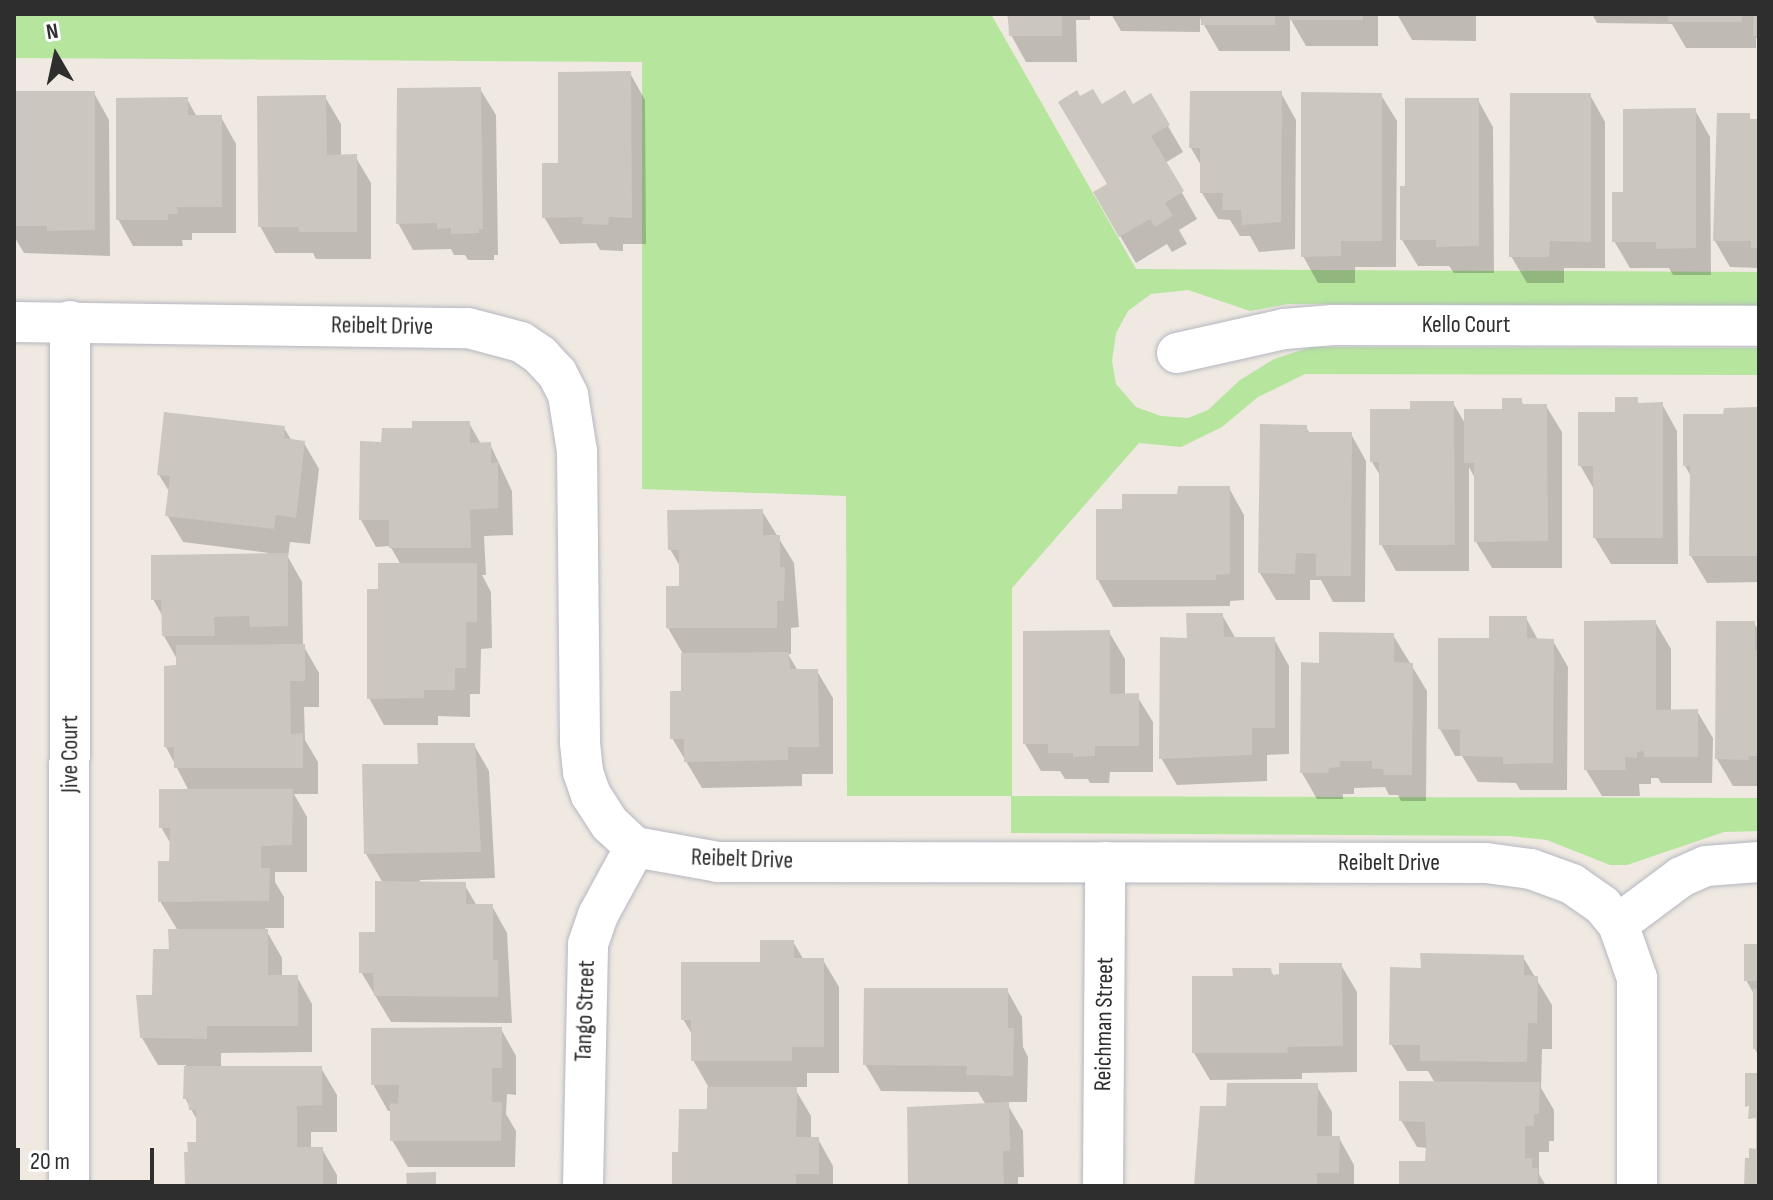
<!DOCTYPE html>
<style>
body{margin:0}
#map{position:relative;width:1773px;height:1200px;overflow:hidden;background:#efe9e1;font-family:"Sofia Sans Condensed",sans-serif}
div>[style]{position:absolute}
[style*='--x']{left:calc(var(--x)*1px);top:calc(var(--y)*1px);width:calc(var(--w)*1px);rotate:calc(var(--a)*1deg)}
.green>*{inset:0;background:#b6e59e}
.shadow>*{inset:0;background:#0003}
.building>*{inset:0;background:#cbc7bf}
.roads{filter:drop-shadow(0 0 2px #b4b7c1) drop-shadow(0 0 2px #b4b7c1)}
.minor>*{height:40px;margin:-20px;padding:0 20px;transform-origin:20px;border-radius:20px;background:#fff}
span{translate:-50% -50%;white-space:nowrap;text-align:center;line-height:1.15;-webkit-text-stroke:6px #fff;paint-order:stroke}
.street-label{font-size:24px;color:#2e2e2e}
.frame{position:absolute;inset:0;border:16px solid #2e2e2e;pointer-events:none}
.north{position:absolute;left:16px;top:16px;width:80px;height:80px;-webkit-text-stroke:6px #fff;paint-order:stroke;rotate:351deg;font-size:22px;font-weight:700;line-height:32px;text-align:center;color:#2e2e2e}
.north::after{content:'';display:block;margin:auto;width:28px;height:36px;background:#2e2e2e;clip-path:polygon(50% 0,100% 100%,50% 72%,0 100%)}
.scale{position:absolute;left:16px;top:1148px;width:138px;height:36px;box-sizing:border-box;border:4px solid #2e2e2e;border-top:0;padding-left:10px;font-size:24px;line-height:28px;white-space:nowrap;color:#2e2e2e;-webkit-text-stroke:6px #fff;paint-order:stroke}
</style>
<div id="map">
<div class="green">
<i style="clip-path:polygon(14px 14px,991px 14px,1136px 269px,1759px 272px,1759px 306px,1288px 304px,1250px 311px,1188px 290px,1151px 294px,1128px 311px,1116px 333px,1112px 361px,1116px 384px,1136px 407px,1161px 416px,1188px 418px,1208px 410px,1240px 380px,1274px 359px,1311px 347px,1759px 348px,1759px 375px,1305px 374px,1258px 397px,1222px 427px,1181px 447px,1139px 443px,1012px 588px,1012px 796px,1759px 798px,1759px 831px,1724px 832px,1627px 865px,1610px 865px,1547px 840px,1510px 836px,1011px 833px,1011px 796px,847px 796px,846px 496px,642px 489px,642px 62px,14px 58px)"></i>
</div>
<div class="shadow">
<i style="clip-path:polygon(1007px 14px,1090px 14px,1090px 20px,1076px 20px,1077px 62px,1026px 62px,1011px 35px)"></i>
<i style="clip-path:polygon(1111px 14px,1378px 14px,1378px 46px,1306px 46px,1290px 18px,1290px 51px,1219px 51px,1200px 18px,1200px 32px,1121px 31px)"></i>
<i style="clip-path:polygon(1397px 14px,1476px 14px,1476px 41px,1412px 40px)"></i>
<i style="clip-path:polygon(1592px 14px,1759px 14px,1759px 42px,1756px 37px,1756px 48px,1686px 48px,1672px 24px,1597px 23px)"></i>
<i style="clip-path:polygon(630px 73px,645px 100px,646px 244px,623px 244px,623px 251px,600px 250px,596px 243px,560px 244px,544px 217px,560px 165px)"></i>
<i style="clip-path:polygon(480px 89px,496px 115px,498px 255px,494px 255px,494px 260px,468px 260px,465px 255px,454px 255px,451px 249px,413px 250px,398px 223px)"></i>
<i style="clip-path:polygon(15px 93px,94px 93px,109px 120px,110px 256px,24px 253px,15px 238px,14px 253px)"></i>
<i style="clip-path:polygon(1281px 93px,1296px 120px,1295px 249px,1259px 252px,1250px 236px,1240px 236px,1230px 220px,1218px 219px,1202px 193px,1202px 167px,1191px 148px)"></i>
<i style="clip-path:polygon(1381px 95px,1397px 121px,1396px 267px,1355px 267px,1355px 283px,1318px 283px,1303px 256px)"></i>
<i style="clip-path:polygon(1590px 95px,1605px 122px,1605px 268px,1564px 268px,1564px 283px,1527px 283px,1511px 256px)"></i>
<i style="clip-path:polygon(325px 97px,341px 124px,341px 156px,355px 156px,371px 183px,371px 259px,316px 259px,313px 253px,275px 253px,260px 226px)"></i>
<i style="clip-path:polygon(187px 99px,197px 117px,221px 117px,236px 144px,236px 233px,192px 233px,192px 240px,182px 240px,183px 246px,133px 246px,118px 219px)"></i>
<i style="clip-path:polygon(1080px 99px,1168px 126px,1183px 152px,1165px 163px,1197px 219px,1179px 230px,1187px 244px,1172px 252px,1167px 244px,1136px 263px,1095px 193px,1110px 185px)"></i>
<i style="clip-path:polygon(1478px 100px,1493px 127px,1494px 273px,1454px 273px,1449px 266px,1418px 266px,1402px 240px,1407px 188px)"></i>
<i style="clip-path:polygon(1695px 110px,1710px 137px,1711px 275px,1673px 275px,1669px 268px,1630px 268px,1614px 241px,1625px 194px)"></i>
<i style="clip-path:polygon(1748px 115px,1752px 121px,1759px 121px,1759px 268px,1730px 267px,1715px 241px)"></i>
<i style="clip-path:polygon(1636px 399px,1640px 405px,1662px 404px,1677px 431px,1678px 564px,1611px 564px,1595px 538px,1595px 491px,1580px 465px,1617px 414px)"></i>
<i style="clip-path:polygon(1521px 400px,1524px 406px,1546px 406px,1562px 432px,1562px 568px,1492px 568px,1476px 542px,1476px 480px,1469px 467px,1469px 571px,1396px 571px,1381px 544px,1381px 477px,1372px 462px,1412px 411px,1453px 403px,1466px 425px,1504px 411px)"></i>
<i style="clip-path:polygon(1759px 409px,1759px 582px,1707px 583px,1691px 556px,1692px 478px,1685px 466px,1725px 416px)"></i>
<i style="clip-path:polygon(469px 423px,481px 444px,490px 444px,512px 491px,513px 535px,484px 536px,486px 575px,482px 575px,491px 592px,492px 648px,481px 649px,480px 694px,470px 694px,470px 717px,438px 716px,438px 725px,384px 725px,369px 698px,380px 591px,401px 565px,390px 546px,376px 547px,361px 520px,383px 444px,415px 430px)"></i>
<i style="clip-path:polygon(1306px 427px,1310px 434px,1351px 434px,1366px 461px,1365px 602px,1333px 602px,1321px 580px,1310px 580px,1310px 600px,1276px 600px,1260px 573px)"></i>
<i style="clip-path:polygon(284px 428px,292px 441px,304px 443px,319px 469px,310px 544px,290px 542px,288px 557px,302px 582px,303px 645px,319px 673px,319px 707px,304px 707px,305px 740px,318px 762px,318px 794px,294px 794px,307px 817px,307px 872px,275px 872px,275px 882px,284px 897px,284px 928px,265px 928px,282px 958px,282px 977px,297px 977px,312px 1004px,312px 1052px,221px 1053px,221px 1068px,321px 1068px,337px 1095px,337px 1132px,311px 1132px,311px 1149px,322px 1149px,337px 1175px,337px 1186px,187px 1186px,198px 1144px,198px 1122px,185px 1098px,186px 1065px,158px 1065px,142px 1038px,178px 931px,160px 901px,171px 863px,172px 846px,161px 827px,189px 791px,166px 747px,178px 661px,164px 636px,163px 617px,153px 599px,269px 553px,183px 542px,167px 515px,170px 493px,159px 475px)"></i>
<i style="clip-path:polygon(1229px 488px,1244px 515px,1244px 600px,1230px 601px,1230px 606px,1113px 607px,1098px 580px,1124px 511px)"></i>
<i style="clip-path:polygon(762px 511px,794px 563px,799px 627px,791px 628px,791px 654px,788px 654px,798px 671px,817px 671px,833px 698px,833px 774px,802px 774px,802px 786px,702px 788px,672px 738px,683px 693px,683px 654px,668px 628px,681px 588px,681px 568px,670px 549px)"></i>
<i style="clip-path:polygon(1222px 615px,1236px 639px,1274px 639px,1289px 666px,1289px 754px,1267px 755px,1267px 781px,1177px 785px,1161px 758px,1189px 640px)"></i>
<i style="clip-path:polygon(1526px 618px,1538px 640px,1553px 641px,1568px 667px,1567px 790px,1520px 790px,1516px 783px,1478px 782px,1462px 756px,1455px 756px,1440px 729px,1491px 640px)"></i>
<i style="clip-path:polygon(1655px 622px,1671px 649px,1671px 711px,1697px 711px,1713px 738px,1712px 783px,1661px 783px,1658px 778px,1651px 778px,1651px 784px,1639px 784px,1640px 796px,1602px 796px,1586px 770px)"></i>
<i style="clip-path:polygon(1754px 623px,1759px 631px,1759px 786px,1733px 786px,1717px 759px)"></i>
<i style="clip-path:polygon(1109px 632px,1125px 659px,1125px 696px,1137px 696px,1153px 722px,1153px 772px,1110px 772px,1109px 783px,1090px 783px,1088px 779px,1065px 779px,1060px 771px,1041px 771px,1025px 744px)"></i>
<i style="clip-path:polygon(1393px 635px,1427px 691px,1426px 801px,1401px 801px,1398px 795px,1389px 795px,1385px 787px,1354px 788px,1354px 794px,1343px 794px,1343px 799px,1317px 799px,1302px 773px,1321px 665px)"></i>
<i style="clip-path:polygon(474px 745px,489px 771px,495px 878px,420px 880px,420px 884px,464px 884px,477px 906px,492px 906px,507px 933px,512px 1023px,391px 1022px,361px 972px,377px 934px,383px 883px,366px 854px,420px 766px)"></i>
<i style="clip-path:polygon(793px 942px,804px 960px,823px 960px,839px 987px,839px 1073px,807px 1073px,807px 1087px,794px 1087px,811px 1116px,811px 1139px,818px 1139px,833px 1166px,833px 1186px,674px 1186px,680px 1154px,709px 1111px,709px 1088px,693px 1060px,693px 1036px,683px 1019px)"></i>
<i style="clip-path:polygon(1759px 946px,1759px 1056px,1755px 1049px,1755px 996px,1746px 980px)"></i>
<i style="clip-path:polygon(1523px 957px,1552px 1005px,1552px 1049px,1542px 1049px,1541px 1088px,1554px 1110px,1554px 1141px,1549px 1141px,1549px 1152px,1539px 1152px,1539px 1174px,1546px 1186px,1401px 1186px,1427px 1163px,1428px 1148px,1417px 1147px,1401px 1120px,1435px 1083px,1428px 1071px,1407px 1071px,1391px 1044px,1423px 970px)"></i>
<i style="clip-path:polygon(1341px 965px,1357px 992px,1357px 1072px,1302px 1073px,1302px 1079px,1210px 1080px,1194px 1053px,1235px 978px,1270px 970px,1274px 976px)"></i>
<i style="clip-path:polygon(1007px 990px,1022px 1017px,1023px 1047px,1028px 1057px,1027px 1102px,1006px 1102px,1023px 1131px,1024px 1177px,1018px 1177px,1018px 1186px,910px 1186px,986px 1105px,978px 1092px,881px 1091px,865px 1064px)"></i>
<i style="clip-path:polygon(501px 1029px,516px 1056px,516px 1095px,507px 1094px,506px 1114px,516px 1131px,515px 1167px,408px 1167px,392px 1140px,392px 1111px,388px 1111px,373px 1084px)"></i>
<i style="clip-path:polygon(1316px 1085px,1332px 1112px,1332px 1138px,1339px 1138px,1354px 1165px,1354px 1186px,1197px 1186px,1228px 1108px)"></i>
</div>
<div class="building">
<i style="clip-path:polygon(1008px 14px,1062px 14px,1062px 36px,1009px 36px)"></i>
<i style="clip-path:polygon(1201px 14px,1275px 14px,1275px 25px,1201px 25px)"></i>
<i style="clip-path:polygon(1289px 14px,1363px 14px,1363px 20px,1289px 20px)"></i>
<i style="clip-path:polygon(1668px 14px,1742px 14px,1742px 22px,1668px 22px)"></i>
<i style="clip-path:polygon(1754px 14px,1759px 14px,1759px 36px,1753px 36px)"></i>
<i style="clip-path:polygon(631px 71px,632px 218px,609px 217px,608px 225px,582px 224px,583px 217px,542px 218px,542px 163px,558px 163px,558px 72px)"></i>
<i style="clip-path:polygon(481px 87px,483px 229px,479px 229px,479px 233px,451px 234px,451px 228px,437px 229px,437px 223px,396px 224px,397px 88px)"></i>
<i style="clip-path:polygon(1093px 89px,1102px 104px,1125px 90px,1133px 104px,1151px 93px,1170px 125px,1151px 136px,1184px 191px,1165px 203px,1173px 216px,1155px 227px,1150px 219px,1119px 237px,1093px 192px,1107px 184px,1058px 102px,1077px 90px,1080px 96px)"></i>
<i style="clip-path:polygon(14px 91px,95px 91px,95px 230px,47px 231px,47px 226px,14px 226px)"></i>
<i style="clip-path:polygon(1190px 91px,1282px 91px,1281px 222px,1242px 225px,1241px 210px,1222px 210px,1223px 193px,1200px 193px,1200px 148px,1189px 148px)"></i>
<i style="clip-path:polygon(1301px 92px,1382px 93px,1382px 241px,1341px 241px,1341px 256px,1301px 257px)"></i>
<i style="clip-path:polygon(1510px 93px,1591px 93px,1591px 242px,1550px 241px,1549px 257px,1509px 257px)"></i>
<i style="clip-path:polygon(326px 95px,327px 155px,357px 154px,357px 232px,299px 232px,298px 227px,258px 227px,257px 96px)"></i>
<i style="clip-path:polygon(188px 97px,188px 115px,222px 115px,222px 207px,177px 207px,178px 214px,168px 214px,168px 220px,116px 220px,116px 98px)"></i>
<i style="clip-path:polygon(1405px 98px,1479px 98px,1479px 246px,1436px 247px,1436px 240px,1400px 240px,1400px 186px,1405px 186px)"></i>
<i style="clip-path:polygon(1696px 108px,1696px 248px,1656px 249px,1656px 242px,1612px 242px,1612px 192px,1623px 192px,1623px 109px)"></i>
<i style="clip-path:polygon(1717px 113px,1750px 113px,1750px 119px,1759px 119px,1759px 248px,1751px 248px,1751px 241px,1713px 241px)"></i>
<i style="clip-path:polygon(1615px 397px,1638px 397px,1638px 403px,1663px 402px,1663px 538px,1593px 538px,1593px 466px,1578px 466px,1578px 412px,1615px 412px)"></i>
<i style="clip-path:polygon(1502px 398px,1522px 398px,1522px 404px,1547px 404px,1548px 541px,1474px 542px,1474px 463px,1464px 463px,1464px 409px,1502px 409px)"></i>
<i style="clip-path:polygon(1410px 401px,1454px 401px,1455px 545px,1379px 545px,1379px 462px,1370px 462px,1370px 409px,1410px 409px)"></i>
<i style="clip-path:polygon(1759px 407px,1759px 556px,1689px 556px,1690px 466px,1683px 466px,1683px 414px,1723px 414px,1724px 408px)"></i>
<i style="clip-path:polygon(164px 412px,285px 426px,284px 438px,305px 441px,296px 518px,276px 515px,274px 529px,165px 516px,170px 476px,157px 475px)"></i>
<i style="clip-path:polygon(412px 421px,470px 421px,470px 443px,491px 442px,491px 463px,498px 462px,498px 508px,470px 510px,471px 548px,389px 548px,389px 520px,359px 520px,360px 441px,381px 442px,382px 428px,412px 428px)"></i>
<i style="clip-path:polygon(1260px 424px,1307px 425px,1307px 432px,1352px 432px,1351px 576px,1316px 576px,1316px 554px,1296px 553px,1295px 574px,1258px 573px)"></i>
<i style="clip-path:polygon(1178px 486px,1230px 486px,1230px 574px,1216px 575px,1216px 580px,1096px 580px,1096px 509px,1122px 509px,1122px 494px,1177px 494px)"></i>
<i style="clip-path:polygon(763px 509px,763px 535px,780px 535px,780px 567px,785px 567px,784px 601px,777px 601px,777px 628px,666px 628px,666px 586px,679px 586px,679px 550px,668px 550px,667px 510px)"></i>
<i style="clip-path:polygon(288px 553px,288px 626px,250px 627px,249px 616px,214px 617px,215px 636px,162px 636px,161px 600px,151px 600px,151px 555px)"></i>
<i style="clip-path:polygon(378px 563px,477px 563px,477px 622px,466px 622px,466px 668px,455px 668px,455px 690px,424px 690px,424px 698px,367px 699px,367px 589px,378px 589px)"></i>
<i style="clip-path:polygon(1186px 613px,1223px 613px,1224px 637px,1275px 637px,1275px 728px,1252px 728px,1252px 755px,1159px 759px,1160px 637px,1187px 638px)"></i>
<i style="clip-path:polygon(1489px 616px,1527px 616px,1527px 638px,1554px 639px,1553px 763px,1503px 764px,1503px 757px,1460px 756px,1460px 730px,1438px 729px,1438px 638px,1489px 638px)"></i>
<i style="clip-path:polygon(1656px 620px,1656px 710px,1698px 709px,1698px 757px,1644px 757px,1644px 751px,1637px 752px,1637px 758px,1625px 757px,1626px 770px,1584px 770px,1584px 621px)"></i>
<i style="clip-path:polygon(1716px 621px,1755px 621px,1755px 650px,1759px 650px,1759px 756px,1748px 756px,1749px 760px,1715px 759px)"></i>
<i style="clip-path:polygon(1110px 630px,1110px 694px,1139px 693px,1139px 746px,1095px 746px,1095px 756px,1073px 757px,1073px 753px,1048px 753px,1048px 744px,1023px 744px,1023px 631px)"></i>
<i style="clip-path:polygon(1319px 632px,1394px 633px,1394px 662px,1413px 663px,1412px 775px,1384px 775px,1383px 769px,1372px 769px,1372px 761px,1340px 761px,1340px 767px,1329px 768px,1328px 773px,1300px 773px,1301px 662px,1319px 663px)"></i>
<i style="clip-path:polygon(305px 644px,305px 681px,290px 681px,291px 734px,303px 733px,303px 768px,174px 768px,174px 747px,164px 747px,164px 666px,176px 665px,176px 645px)"></i>
<i style="clip-path:polygon(789px 652px,790px 669px,818px 669px,819px 747px,788px 747px,788px 760px,684px 762px,684px 739px,670px 739px,670px 691px,681px 691px,681px 653px)"></i>
<i style="clip-path:polygon(417px 743px,475px 743px,481px 852px,364px 854px,362px 764px,418px 764px)"></i>
<i style="clip-path:polygon(159px 789px,293px 789px,292px 845px,261px 846px,261px 868px,270px 868px,269px 901px,158px 902px,158px 861px,169px 861px,170px 828px,159px 828px)"></i>
<i style="clip-path:polygon(375px 881px,466px 882px,466px 904px,493px 904px,493px 960px,498px 960px,498px 997px,374px 996px,373px 973px,359px 973px,359px 932px,375px 932px)"></i>
<i style="clip-path:polygon(168px 929px,268px 929px,268px 975px,298px 975px,298px 1026px,207px 1026px,207px 1039px,140px 1038px,136px 995px,152px 995px,153px 949px,169px 949px)"></i>
<i style="clip-path:polygon(760px 940px,794px 940px,794px 958px,824px 958px,824px 1047px,792px 1047px,792px 1061px,691px 1061px,691px 1020px,681px 1020px,681px 962px,760px 962px)"></i>
<i style="clip-path:polygon(1744px 944px,1759px 944px,1759px 981px,1744px 981px)"></i>
<i style="clip-path:polygon(1420px 953px,1524px 955px,1524px 975px,1538px 976px,1537px 1023px,1528px 1023px,1527px 1062px,1420px 1061px,1420px 1045px,1389px 1045px,1390px 967px,1421px 968px)"></i>
<i style="clip-path:polygon(1279px 963px,1342px 963px,1343px 1046px,1287px 1047px,1288px 1053px,1192px 1053px,1192px 976px,1233px 976px,1232px 968px,1271px 968px,1272px 975px,1279px 974px)"></i>
<i style="clip-path:polygon(864px 988px,1008px 988px,1008px 1028px,1014px 1028px,1013px 1076px,966px 1075px,967px 1066px,863px 1065px)"></i>
<i style="clip-path:polygon(1753px 989px,1759px 989px,1759px 1049px,1753px 1049px)"></i>
<i style="clip-path:polygon(502px 1027px,502px 1068px,492px 1068px,492px 1102px,502px 1102px,501px 1141px,390px 1141px,390px 1103px,398px 1104px,399px 1085px,371px 1085px,371px 1028px)"></i>
<i style="clip-path:polygon(184px 1066px,322px 1066px,322px 1105px,297px 1106px,297px 1147px,323px 1147px,323px 1185px,185px 1186px,184px 1152px,188px 1152px,187px 1142px,196px 1142px,196px 1110px,189px 1110px,188px 1099px,183px 1099px)"></i>
<i style="clip-path:polygon(1745px 1073px,1759px 1073px,1759px 1186px,1744px 1186px,1745px 1158px,1749px 1158px,1749px 1148px,1756px 1149px,1756px 1118px,1748px 1119px,1749px 1106px,1745px 1107px)"></i>
<i style="clip-path:polygon(1399px 1081px,1540px 1082px,1539px 1114px,1534px 1114px,1534px 1126px,1525px 1126px,1525px 1158px,1532px 1158px,1532px 1168px,1538px 1168px,1538px 1186px,1399px 1186px,1399px 1161px,1425px 1161px,1426px 1143px,1425px 1122px,1399px 1121px)"></i>
<i style="clip-path:polygon(1227px 1083px,1318px 1083px,1317px 1136px,1340px 1136px,1339px 1173px,1317px 1173px,1317px 1186px,1194px 1186px,1200px 1106px,1226px 1106px)"></i>
<i style="clip-path:polygon(707px 1087px,797px 1087px,796px 1137px,819px 1137px,819px 1174px,796px 1174px,796px 1186px,672px 1186px,672px 1152px,678px 1152px,679px 1109px,707px 1109px)"></i>
<i style="clip-path:polygon(1009px 1102px,1010px 1151px,1003px 1151px,1004px 1186px,908px 1186px,907px 1107px)"></i>
<i style="clip-path:polygon(436px 1172px,436px 1186px,407px 1186px,406px 1173px)"></i>
</div>
<div class="roads">
<div class="minor">
<i style="--x:14;--y:322;--w:454;--a:0.8"></i>
<i style="--x:468;--y:328;--w:55;--a:14.8"></i>
<i style="--x:521;--y:342;--w:23;--a:34"></i>
<i style="--x:540;--y:355;--w:25;--a:47"></i>
<i style="--x:557;--y:373;--w:25;--a:63"></i>
<i style="--x:568;--y:395;--w:57;--a:80.9"></i>
<i style="--x:577;--y:451;--w:292;--a:89.4"></i>
<i style="--x:580;--y:743;--w:29;--a:84"></i>
<i style="--x:583;--y:772;--w:24;--a:71"></i>
<i style="--x:591;--y:795;--w:35;--a:57"></i>
<i style="--x:610;--y:824;--w:34;--a:43"></i>
<i style="--x:635;--y:847;--w:84;--a:10.2"></i>
<i style="--x:718;--y:862;--w:768;--a:0.07"></i>
<i style="--x:1486;--y:863;--w:45;--a:7.6"></i>
<i style="--x:1531;--y:869;--w:44;--a:20.1"></i>
<i style="--x:1572;--y:884;--w:37;--a:35"></i>
<i style="--x:1602;--y:905;--w:25;--a:50"></i>
<i style="--x:1618;--y:924;--w:57;--a:70.6"></i>
<i style="--x:1637;--y:978;--w:208;--a:90"></i>
<i style="--x:1177;--y:353;--w:110;--a:-12.6"></i>
<i style="--x:1284;--y:329;--w:49;--a:-4.7"></i>
<i style="--x:1333;--y:325;--w:426;--a:0.1"></i>
<i style="--x:1618;--y:924;--w:79;--a:-36.7"></i>
<i style="--x:1681;--y:877;--w:27;--a:-24"></i>
<i style="--x:1706;--y:866;--w:53;--a:-4.3"></i>
<i style="--x:69;--y:1186;--w:865;--a:-89.93"></i>
<i style="--x:583;--y:1186;--w:242;--a:-88.8"></i>
<i style="--x:588;--y:944;--w:31;--a:-71"></i>
<i style="--x:598;--y:915;--w:77;--a:-61.4"></i>
<i style="--x:1103;--y:1186;--w:324;--a:-89.6"></i>
</div>
</div>
<div class="street-label">
<span style="left:1466px;top:325px">Kello Court</span>
<span style="left:382px;top:326px;rotate:1deg">Reibelt Drive</span>
<span style="left:70px;top:754px;rotate:-90deg">Jive Court</span>
<span style="left:742px;top:859px;rotate:2deg">Reibelt Drive</span>
<span style="left:1389px;top:863px">Reibelt Drive</span>
<span style="left:585px;top:1011px;rotate:-88deg">Tango Street</span>
<span style="left:1104px;top:1024px;rotate:-89deg">Reichman Street</span>
</div>
<div class="frame"></div>
<div class="north">N</div>
<div class="scale">20 m</div>
</div>
